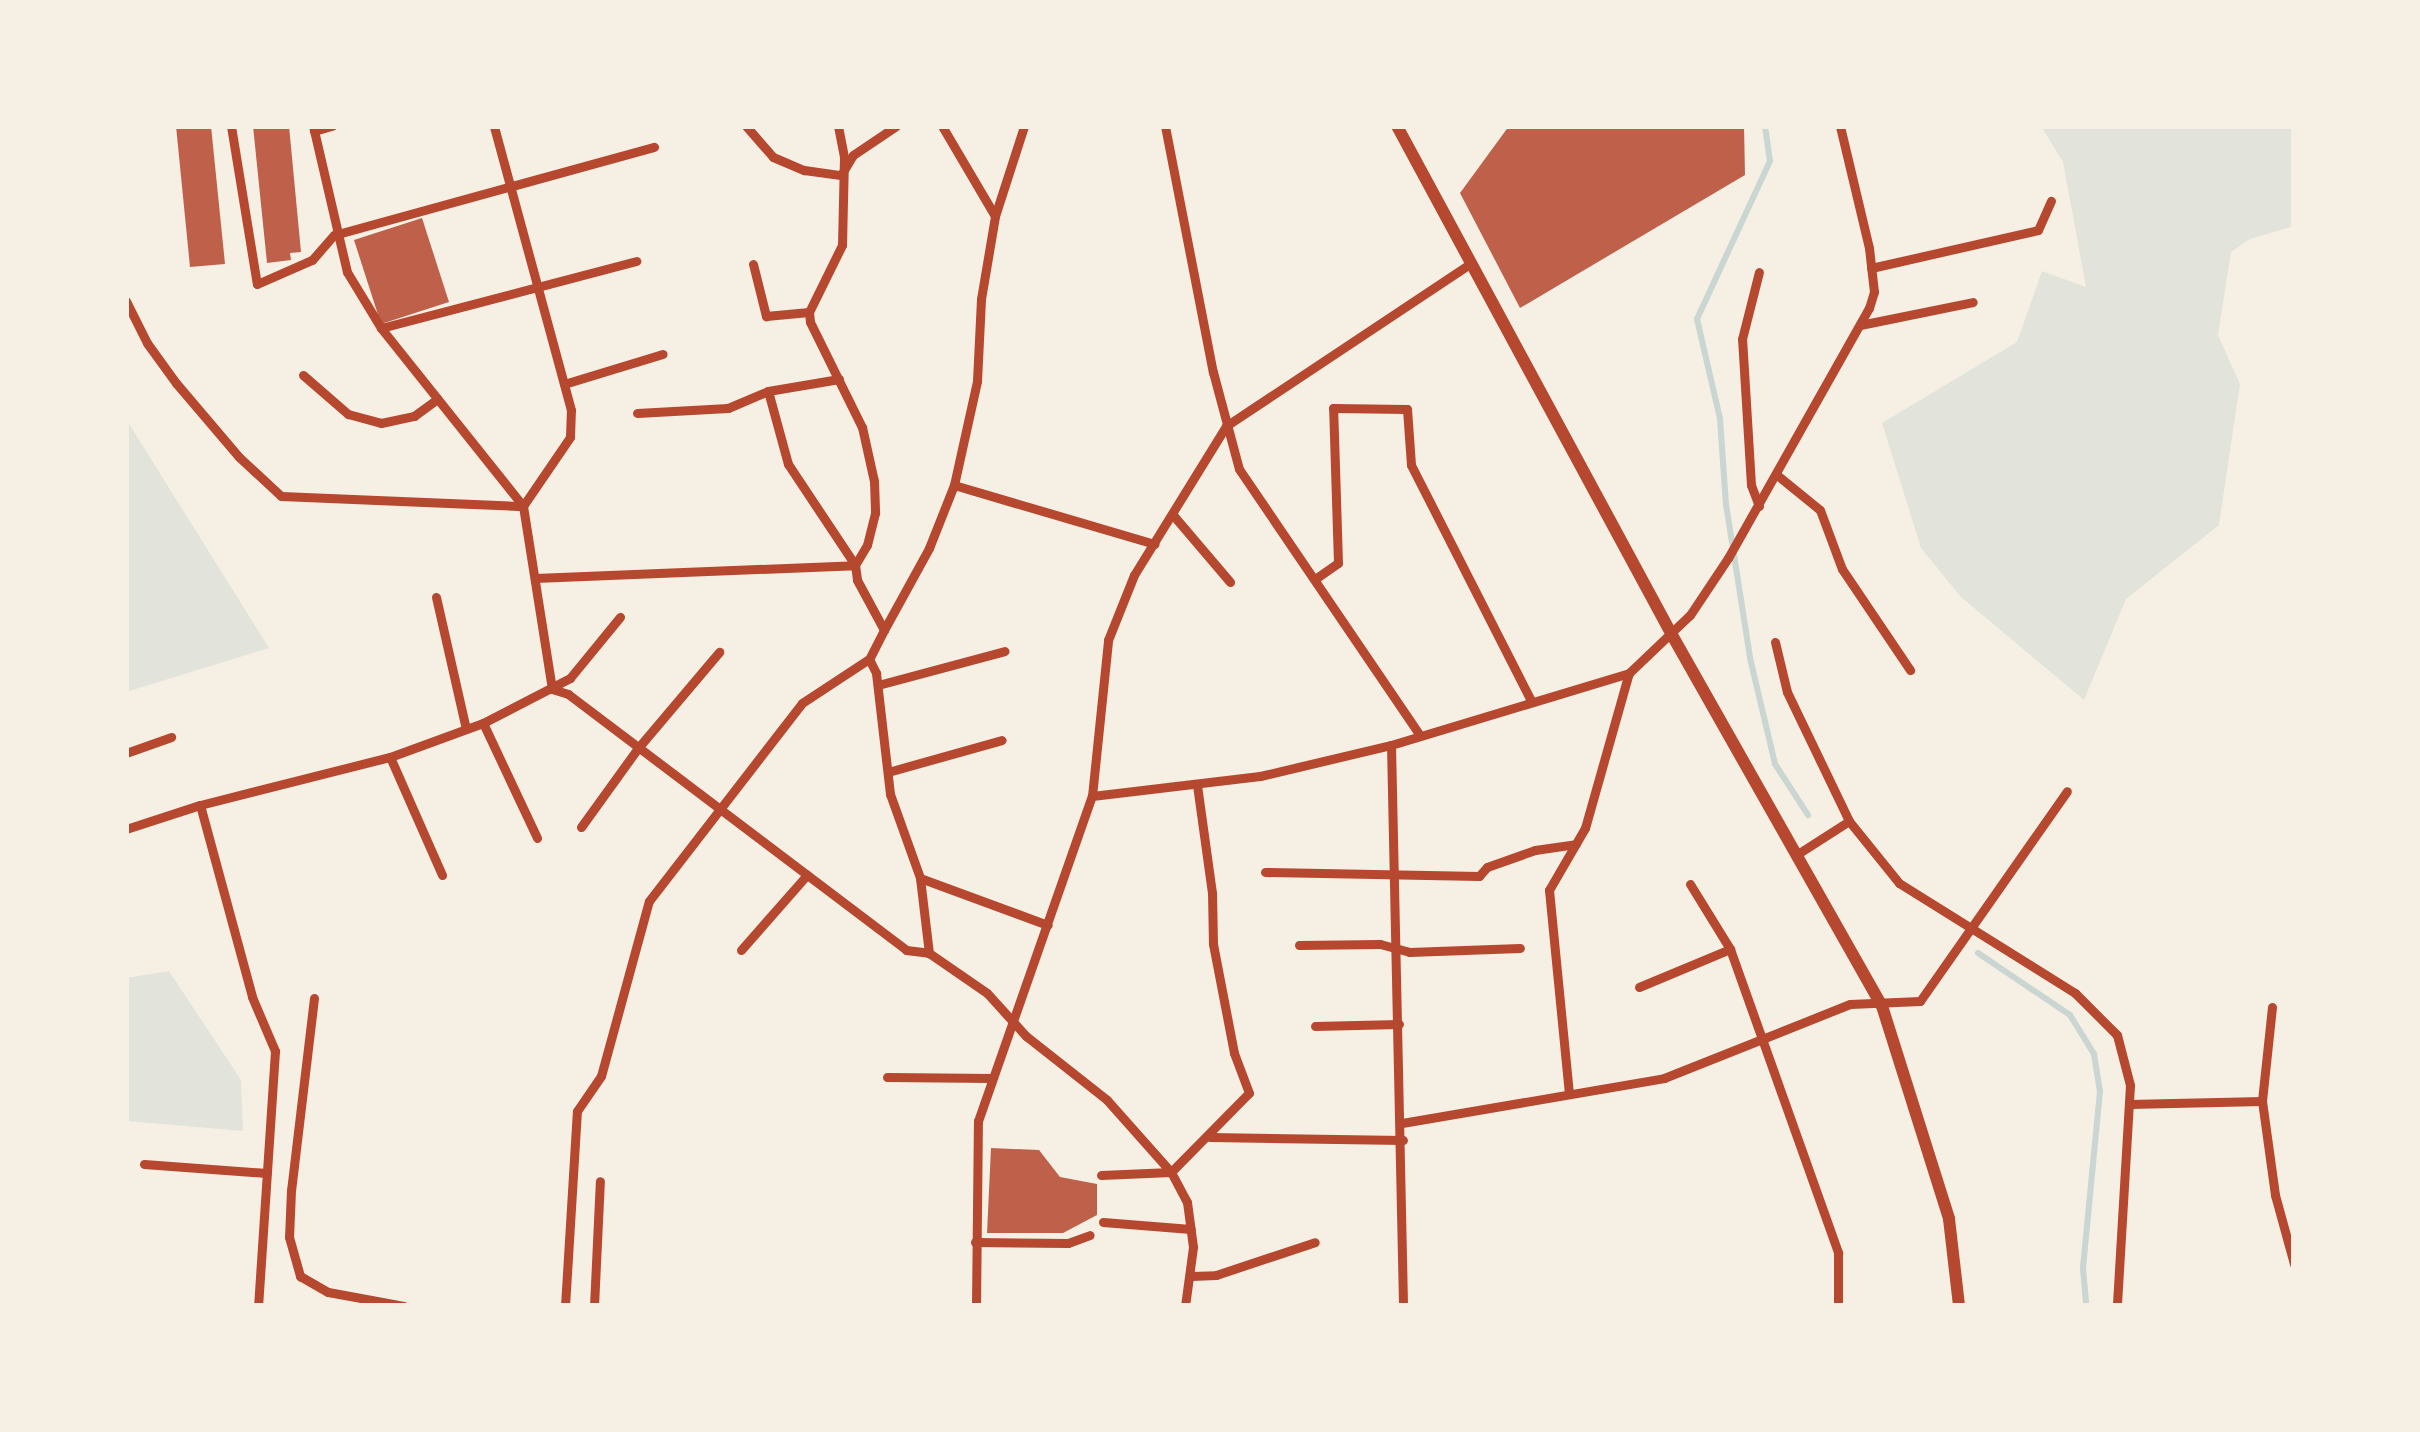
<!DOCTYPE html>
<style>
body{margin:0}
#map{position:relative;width:2420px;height:1432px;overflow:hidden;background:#f6efe4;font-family:"Zilla Slab",serif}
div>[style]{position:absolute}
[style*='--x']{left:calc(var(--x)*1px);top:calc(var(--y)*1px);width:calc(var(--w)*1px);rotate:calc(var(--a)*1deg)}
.green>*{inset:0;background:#e2e4dc}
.stream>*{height:6px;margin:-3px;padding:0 3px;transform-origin:3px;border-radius:3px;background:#c9d6d2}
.building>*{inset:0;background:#bf614a}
.minor>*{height:9px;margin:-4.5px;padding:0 4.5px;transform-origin:4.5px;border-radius:4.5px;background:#b5482f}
.tertiary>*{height:12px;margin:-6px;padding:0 6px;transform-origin:6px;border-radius:6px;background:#b5482f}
span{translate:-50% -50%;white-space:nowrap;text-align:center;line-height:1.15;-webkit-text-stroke:9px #f6efe4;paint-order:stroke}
.frame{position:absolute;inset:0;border:129px solid #f6efe4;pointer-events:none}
</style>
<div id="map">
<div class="green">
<i style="clip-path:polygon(2041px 126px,2294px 126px,2294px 226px,2250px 239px,2231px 252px,2218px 335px,2240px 384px,2219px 525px,2126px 599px,2084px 700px,1961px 597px,1921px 548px,1882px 423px,2017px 342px,2042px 271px,2086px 287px,2063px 162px)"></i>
<i style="clip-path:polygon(126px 419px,269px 648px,126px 692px)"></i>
<i style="clip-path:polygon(169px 971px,241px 1080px,243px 1131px,126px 1121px,126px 978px)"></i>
</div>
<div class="stream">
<i style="--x:1765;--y:126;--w:35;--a:82"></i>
<i style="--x:1770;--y:161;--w:174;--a:114.8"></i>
<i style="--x:1697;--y:319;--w:103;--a:77"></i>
<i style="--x:1720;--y:419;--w:85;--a:86"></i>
<i style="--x:1726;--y:504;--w:156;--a:81.1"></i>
<i style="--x:1750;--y:658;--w:109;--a:76.7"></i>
<i style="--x:1775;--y:764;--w:61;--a:57.1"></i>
<i style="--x:1978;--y:953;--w:111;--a:34"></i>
<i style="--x:2070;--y:1015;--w:46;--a:58.4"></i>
<i style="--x:2094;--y:1054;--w:37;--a:81"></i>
<i style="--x:2100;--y:1091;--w:178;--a:95.5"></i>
<i style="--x:2083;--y:1268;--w:38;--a:85"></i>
</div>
<div class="building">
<i style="clip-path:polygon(176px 126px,211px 126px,225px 264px,190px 267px)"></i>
<i style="clip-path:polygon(253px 126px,289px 126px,301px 252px,290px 253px,291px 260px,267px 263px)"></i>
<i style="clip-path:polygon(1509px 126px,1744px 126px,1745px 175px,1520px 308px,1460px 193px)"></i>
<i style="clip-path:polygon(422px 218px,449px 302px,381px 324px,354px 240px)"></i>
<i style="clip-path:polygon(991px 1148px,1039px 1150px,1060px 1177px,1097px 1184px,1097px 1215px,1063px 1233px,987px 1233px)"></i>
</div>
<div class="minor">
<i style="--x:231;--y:126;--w:160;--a:80.7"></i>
<i style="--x:257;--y:284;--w:60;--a:-23.6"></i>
<i style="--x:312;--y:260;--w:33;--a:-49"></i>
<i style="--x:334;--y:235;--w:332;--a:-15.4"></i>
<i style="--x:313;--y:126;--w:150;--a:76.9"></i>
<i style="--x:347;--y:272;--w:66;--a:58.7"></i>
<i style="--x:381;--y:328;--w:228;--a:51.4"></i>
<i style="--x:523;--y:506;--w:185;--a:81"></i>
<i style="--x:746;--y:126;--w:41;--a:48.9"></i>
<i style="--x:773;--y:157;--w:34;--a:23"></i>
<i style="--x:804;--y:170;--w:37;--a:8"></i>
<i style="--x:841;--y:175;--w:23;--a:-59"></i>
<i style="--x:853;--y:155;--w:52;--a:-34"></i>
<i style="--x:838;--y:126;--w:32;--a:79"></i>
<i style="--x:844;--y:157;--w:88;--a:91.3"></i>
<i style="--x:842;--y:245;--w:75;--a:116.2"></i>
<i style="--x:809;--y:312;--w:10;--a:84"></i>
<i style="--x:810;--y:322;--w:117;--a:63.7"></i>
<i style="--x:862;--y:427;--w:55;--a:77.5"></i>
<i style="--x:874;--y:481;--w:32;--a:88"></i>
<i style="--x:875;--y:513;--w:33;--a:104"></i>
<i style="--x:867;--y:545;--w:23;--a:121"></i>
<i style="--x:855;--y:565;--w:15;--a:82"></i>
<i style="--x:857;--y:580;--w:57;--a:61.6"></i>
<i style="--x:884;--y:630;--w:33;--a:117"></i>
<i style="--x:869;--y:659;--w:16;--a:63"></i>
<i style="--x:876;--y:673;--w:122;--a:83.4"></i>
<i style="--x:890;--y:794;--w:89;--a:70.3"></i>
<i style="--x:920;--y:878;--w:76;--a:83.2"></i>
<i style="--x:942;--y:126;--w:104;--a:59.5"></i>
<i style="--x:1165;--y:126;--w:251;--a:79"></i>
<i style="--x:1213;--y:372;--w:100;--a:75"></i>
<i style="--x:1239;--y:469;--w:320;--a:55.8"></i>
<i style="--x:314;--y:131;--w:19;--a:-16"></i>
<i style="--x:753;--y:264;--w:54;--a:76"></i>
<i style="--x:766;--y:316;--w:43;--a:-5.3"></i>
<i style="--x:1871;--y:268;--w:171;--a:-12.8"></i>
<i style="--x:2038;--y:230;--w:32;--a:-66"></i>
<i style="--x:126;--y:301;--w:47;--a:63.4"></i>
<i style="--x:147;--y:343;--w:49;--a:54.1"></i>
<i style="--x:176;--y:383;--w:97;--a:49.6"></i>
<i style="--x:239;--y:457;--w:57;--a:42.9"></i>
<i style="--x:281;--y:496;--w:242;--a:2.4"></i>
<i style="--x:523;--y:506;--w:83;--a:-55.7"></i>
<i style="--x:570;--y:437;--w:27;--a:-88"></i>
<i style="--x:571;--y:410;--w:294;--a:-105.2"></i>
<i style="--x:1860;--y:325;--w:115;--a:-11.5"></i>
<i style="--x:381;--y:328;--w:264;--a:-14.7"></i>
<i style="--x:303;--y:375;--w:60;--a:40.9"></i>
<i style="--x:348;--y:414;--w:34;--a:15"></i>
<i style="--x:381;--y:423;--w:34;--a:-12"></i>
<i style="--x:414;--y:416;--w:29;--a:-36"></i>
<i style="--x:564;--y:384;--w:103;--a:-16.9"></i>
<i style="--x:768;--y:391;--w:76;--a:74.7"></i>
<i style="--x:788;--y:464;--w:121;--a:56.4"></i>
<i style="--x:637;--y:413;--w:91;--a:-3.1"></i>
<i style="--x:728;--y:408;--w:43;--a:-23"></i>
<i style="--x:768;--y:391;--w:72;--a:-9.6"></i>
<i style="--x:1777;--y:475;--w:55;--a:39.1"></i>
<i style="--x:1820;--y:510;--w:63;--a:69.6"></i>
<i style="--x:1842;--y:569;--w:122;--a:56"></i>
<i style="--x:954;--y:485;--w:209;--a:16.4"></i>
<i style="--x:1759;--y:506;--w:22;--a:-111"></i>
<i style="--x:1751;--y:485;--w:146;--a:-93.5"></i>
<i style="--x:1742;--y:339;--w:69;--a:-75.8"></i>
<i style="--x:1173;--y:515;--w:88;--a:49.6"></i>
<i style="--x:535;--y:578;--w:320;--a:-2.3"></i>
<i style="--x:1315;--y:579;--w:28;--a:-35"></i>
<i style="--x:1338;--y:563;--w:155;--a:-91.8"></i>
<i style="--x:1333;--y:408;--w:74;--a:0.8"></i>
<i style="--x:1407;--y:409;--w:56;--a:85.9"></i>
<i style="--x:1411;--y:465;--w:263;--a:63"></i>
<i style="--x:436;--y:597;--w:135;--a:77.2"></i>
<i style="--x:884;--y:630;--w:94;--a:-61.2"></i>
<i style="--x:929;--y:548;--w:68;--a:-68.4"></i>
<i style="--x:954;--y:485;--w:107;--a:-77.5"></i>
<i style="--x:977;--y:381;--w:82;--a:-87.2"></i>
<i style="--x:981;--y:299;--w:84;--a:-80.4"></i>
<i style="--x:995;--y:216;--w:95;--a:-72.1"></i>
<i style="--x:1775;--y:642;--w:51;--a:76.5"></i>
<i style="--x:1787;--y:692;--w:143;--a:64.3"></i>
<i style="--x:1849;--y:821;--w:80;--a:51.1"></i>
<i style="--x:1899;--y:883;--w:208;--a:32"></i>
<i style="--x:2075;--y:993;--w:59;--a:45"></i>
<i style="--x:2117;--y:1035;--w:52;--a:75.4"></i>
<i style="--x:2130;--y:1085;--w:221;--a:93.4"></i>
<i style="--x:878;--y:685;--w:131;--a:-15"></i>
<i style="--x:552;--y:689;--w:17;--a:17"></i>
<i style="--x:568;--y:694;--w:424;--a:37.1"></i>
<i style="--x:906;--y:950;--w:23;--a:7"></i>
<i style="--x:929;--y:953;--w:70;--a:34.6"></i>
<i style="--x:987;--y:993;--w:58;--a:47.8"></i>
<i style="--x:1026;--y:1036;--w:103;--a:38.3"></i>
<i style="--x:1107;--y:1100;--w:96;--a:48.4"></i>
<i style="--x:1171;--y:1172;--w:34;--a:62"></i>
<i style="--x:1187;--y:1202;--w:45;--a:82.4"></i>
<i style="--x:1193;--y:1247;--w:60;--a:97.7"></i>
<i style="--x:483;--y:723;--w:127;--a:64.8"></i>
<i style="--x:1391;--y:745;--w:561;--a:88.77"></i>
<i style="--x:126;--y:753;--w:48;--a:-19.6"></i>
<i style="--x:390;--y:757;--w:129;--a:66.2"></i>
<i style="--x:888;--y:772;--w:118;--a:-15.7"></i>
<i style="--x:1092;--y:796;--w:169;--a:-6.8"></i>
<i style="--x:1260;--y:776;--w:135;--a:-13.3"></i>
<i style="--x:1391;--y:745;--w:249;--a:-16.8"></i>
<i style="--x:1629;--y:673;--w:84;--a:-43.6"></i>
<i style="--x:1690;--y:615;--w:69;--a:-56.3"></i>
<i style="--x:1728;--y:558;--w:287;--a:-60.6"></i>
<i style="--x:1869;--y:308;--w:17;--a:-73"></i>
<i style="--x:1874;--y:292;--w:44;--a:-96.5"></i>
<i style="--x:1869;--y:248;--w:125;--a:-103.4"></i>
<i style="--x:200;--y:805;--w:199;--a:74.8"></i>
<i style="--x:252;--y:997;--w:59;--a:66.9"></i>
<i style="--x:275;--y:1051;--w:256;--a:93.8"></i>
<i style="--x:581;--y:827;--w:97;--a:-54.2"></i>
<i style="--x:638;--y:748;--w:126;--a:-49.8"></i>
<i style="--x:126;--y:829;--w:78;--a:-18"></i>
<i style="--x:200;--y:805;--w:196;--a:-14.2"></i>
<i style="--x:390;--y:757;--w:99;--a:-20.1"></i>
<i style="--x:483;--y:723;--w:98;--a:-27.3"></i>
<i style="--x:570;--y:678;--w:79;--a:-50.7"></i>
<i style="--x:1796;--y:855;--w:63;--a:-32.7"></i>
<i style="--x:1265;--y:872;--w:214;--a:1.1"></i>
<i style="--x:1479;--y:876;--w:12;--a:-48"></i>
<i style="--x:1487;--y:867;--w:51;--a:-19.5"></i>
<i style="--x:1535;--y:850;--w:41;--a:-8.3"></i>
<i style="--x:920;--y:878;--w:136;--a:20.2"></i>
<i style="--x:1690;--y:884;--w:76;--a:58.4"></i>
<i style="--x:1730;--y:949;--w:323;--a:70.4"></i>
<i style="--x:1838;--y:1253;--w:53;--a:90"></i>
<i style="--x:1299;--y:945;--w:81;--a:-0.7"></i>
<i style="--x:1380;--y:944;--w:30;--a:15"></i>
<i style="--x:1409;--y:952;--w:111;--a:-2.1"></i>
<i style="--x:741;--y:950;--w:100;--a:-48.7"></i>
<i style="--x:1639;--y:987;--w:99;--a:-22.7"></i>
<i style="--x:314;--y:998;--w:193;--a:96.8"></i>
<i style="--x:291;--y:1190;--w:47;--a:92.4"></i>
<i style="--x:289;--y:1237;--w:41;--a:74.2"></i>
<i style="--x:300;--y:1276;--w:32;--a:30"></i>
<i style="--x:328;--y:1292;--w:77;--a:10.4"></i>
<i style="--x:2272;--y:1007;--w:95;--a:96.1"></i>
<i style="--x:2262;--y:1101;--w:95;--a:82.1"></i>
<i style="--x:2275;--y:1195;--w:72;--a:74.6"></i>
<i style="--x:1315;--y:1026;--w:84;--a:-1.4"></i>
<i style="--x:887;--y:1077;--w:105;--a:0.5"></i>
<i style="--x:1569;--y:1094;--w:205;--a:-95.6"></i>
<i style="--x:1549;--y:890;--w:72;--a:-59.9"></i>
<i style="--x:1585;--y:828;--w:161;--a:-74.2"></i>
<i style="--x:2129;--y:1104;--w:133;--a:-1.3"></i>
<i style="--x:1402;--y:1123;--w:266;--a:-9.7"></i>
<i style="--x:1664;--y:1078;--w:200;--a:-21.7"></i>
<i style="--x:1850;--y:1004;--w:70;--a:-2.5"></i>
<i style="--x:1920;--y:1001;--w:256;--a:-55"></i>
<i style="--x:1210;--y:1137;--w:193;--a:0.9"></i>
<i style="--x:144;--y:1164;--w:123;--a:4.2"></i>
<i style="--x:1101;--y:1175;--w:70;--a:-2.5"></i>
<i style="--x:1171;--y:1172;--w:111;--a:-45.4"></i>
<i style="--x:1249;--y:1093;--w:43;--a:-110.6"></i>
<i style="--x:1234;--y:1053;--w:111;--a:-100.9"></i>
<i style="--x:1213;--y:944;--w:51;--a:-91.1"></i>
<i style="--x:1212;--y:893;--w:109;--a:-97.9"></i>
<i style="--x:1103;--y:1222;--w:88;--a:4.5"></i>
<i style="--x:975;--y:1242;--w:93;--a:0.6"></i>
<i style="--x:1068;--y:1243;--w:23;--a:-20"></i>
<i style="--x:1191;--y:1276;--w:25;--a:-2"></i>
<i style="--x:1216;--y:1275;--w:104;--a:-18.4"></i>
<i style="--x:565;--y:1306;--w:195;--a:-86.5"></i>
<i style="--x:577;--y:1111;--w:42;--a:-55.6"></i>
<i style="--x:601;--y:1076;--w:181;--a:-74.7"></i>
<i style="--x:649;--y:901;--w:250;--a:-52.3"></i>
<i style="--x:802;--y:703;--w:80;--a:-33.3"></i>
<i style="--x:594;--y:1306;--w:125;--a:-87.3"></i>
<i style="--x:976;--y:1306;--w:185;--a:-89.4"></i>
<i style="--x:978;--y:1121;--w:344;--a:-70.7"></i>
<i style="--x:1092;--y:796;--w:157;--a:-84.1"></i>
<i style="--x:1108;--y:640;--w:70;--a:-68.2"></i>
<i style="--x:1134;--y:575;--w:175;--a:-58.3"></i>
<i style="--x:1226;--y:426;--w:293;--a:-33.6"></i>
</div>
<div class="tertiary">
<i style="--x:1397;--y:126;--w:579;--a:61.62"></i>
<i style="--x:1672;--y:635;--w:426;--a:60.5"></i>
<i style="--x:1882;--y:1006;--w:223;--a:72.5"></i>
<i style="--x:1949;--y:1219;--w:88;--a:83.4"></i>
</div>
<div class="frame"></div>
</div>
